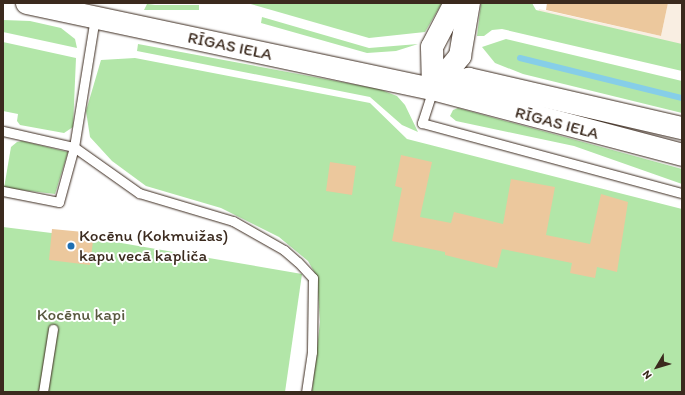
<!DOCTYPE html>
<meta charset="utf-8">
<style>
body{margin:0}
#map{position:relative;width:685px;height:395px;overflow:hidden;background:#fff;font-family:Itim,sans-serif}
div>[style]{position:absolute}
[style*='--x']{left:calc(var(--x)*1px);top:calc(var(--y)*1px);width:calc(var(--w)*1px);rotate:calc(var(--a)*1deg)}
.built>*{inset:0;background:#f9eee2}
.green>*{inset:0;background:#b2e6a8}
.stream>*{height:6px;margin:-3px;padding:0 3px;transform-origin:3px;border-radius:3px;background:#86cee8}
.building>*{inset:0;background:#ecc89d}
.roads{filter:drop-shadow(0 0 1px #3b2a1e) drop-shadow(0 0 1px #3b2a1e)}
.service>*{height:9px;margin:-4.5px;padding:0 4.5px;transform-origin:4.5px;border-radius:4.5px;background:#fff}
.tertiary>*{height:22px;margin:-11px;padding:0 11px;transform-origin:11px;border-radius:11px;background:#fff}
.primary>*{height:22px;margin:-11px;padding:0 11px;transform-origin:11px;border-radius:11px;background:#fff}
.dots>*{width:11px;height:11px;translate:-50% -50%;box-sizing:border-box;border:2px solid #fff;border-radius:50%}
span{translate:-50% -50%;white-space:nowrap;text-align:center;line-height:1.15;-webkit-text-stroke:4px #fff;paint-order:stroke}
.street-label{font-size:17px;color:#3b2a1e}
.poi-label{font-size:17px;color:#3b2a1e}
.left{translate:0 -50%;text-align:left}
.park-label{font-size:17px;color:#595940}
.frame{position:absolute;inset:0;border:4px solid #3b2a1e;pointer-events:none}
.north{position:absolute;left:637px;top:347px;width:40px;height:40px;-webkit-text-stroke:3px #fff;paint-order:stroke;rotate:232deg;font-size:11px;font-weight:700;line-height:16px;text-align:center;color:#3b2a1e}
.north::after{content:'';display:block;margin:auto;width:14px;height:18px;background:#3b2a1e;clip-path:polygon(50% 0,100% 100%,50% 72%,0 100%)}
</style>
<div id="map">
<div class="built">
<i style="clip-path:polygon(668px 3px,682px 3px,682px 54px,536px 20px,539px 9px,661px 36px)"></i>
</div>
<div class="green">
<i style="clip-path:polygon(247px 3px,442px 3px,425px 32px,369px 38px)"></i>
<i style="clip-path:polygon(481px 3px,532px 3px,536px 10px,682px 44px,682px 71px,502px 29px,492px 30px,484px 36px,477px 36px)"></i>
<i style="clip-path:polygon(147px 4px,155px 5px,199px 5px,199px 10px,144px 10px)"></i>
<i style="clip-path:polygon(262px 17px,369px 48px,418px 44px,396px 51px,367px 53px,261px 23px)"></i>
<i style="clip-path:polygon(3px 20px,30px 21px,61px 28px,75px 39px,77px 48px,3px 32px)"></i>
<i style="clip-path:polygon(506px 39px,682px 81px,682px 113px,523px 74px,495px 63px,482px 47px)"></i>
<i style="clip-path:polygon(3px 42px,76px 58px,73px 127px,64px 133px,20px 125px,17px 121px,18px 114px,3px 111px)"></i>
<i style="clip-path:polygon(138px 44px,379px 89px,397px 96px,405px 105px,418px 132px,402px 125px,370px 97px,137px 51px)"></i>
<i style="clip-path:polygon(135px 58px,370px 103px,407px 139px,682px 209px,682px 392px,312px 392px,320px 322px,317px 277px,308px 261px,279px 237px,221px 208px,146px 186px,112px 161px,90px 137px,86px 111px,101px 60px)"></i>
<i style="clip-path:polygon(458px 108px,682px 169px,682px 184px,574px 146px,456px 121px,450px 116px,453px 110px)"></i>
<i style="clip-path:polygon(22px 141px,68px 152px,55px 194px,4px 188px,11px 147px,17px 142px)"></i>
<i style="clip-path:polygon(3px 227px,92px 238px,302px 274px,285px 392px,3px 392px)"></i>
</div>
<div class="stream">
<i style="--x:520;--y:58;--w:167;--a:13.9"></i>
</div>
<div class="building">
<i style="clip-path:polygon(547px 3px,668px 3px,661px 36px,546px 10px)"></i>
<i style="clip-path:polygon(401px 155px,432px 162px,420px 217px,451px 223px,454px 212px,503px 224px,511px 179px,555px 187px,546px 235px,590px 244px,601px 194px,628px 202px,617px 272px,597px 267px,595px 278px,570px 273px,572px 263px,502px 249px,497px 268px,445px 255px,445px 252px,392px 241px,402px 188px,395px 186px)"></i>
<i style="clip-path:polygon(330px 162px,356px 166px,352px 195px,326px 191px)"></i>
<i style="clip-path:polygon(52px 229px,94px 233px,90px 265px,49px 260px)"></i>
</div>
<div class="roads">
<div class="service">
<i style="--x:433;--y:89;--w:36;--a:108"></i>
<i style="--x:422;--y:123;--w:269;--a:15.1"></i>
<i style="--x:3;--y:131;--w:73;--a:12.7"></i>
<i style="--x:74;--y:147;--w:80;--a:35.3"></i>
<i style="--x:139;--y:193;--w:98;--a:16.6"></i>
<i style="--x:233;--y:221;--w:59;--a:29.6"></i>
<i style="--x:284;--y:250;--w:18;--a:41"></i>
<i style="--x:298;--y:262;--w:22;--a:47"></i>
<i style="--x:313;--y:278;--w:74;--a:90.8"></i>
<i style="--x:312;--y:352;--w:40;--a:98.5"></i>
<i style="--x:3;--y:191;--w:57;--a:11.1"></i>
<i style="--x:59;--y:202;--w:57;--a:-74.7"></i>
<i style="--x:74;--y:147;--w:132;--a:-80.8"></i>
<i style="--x:43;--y:392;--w:64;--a:-81"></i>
</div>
<div class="tertiary">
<i style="--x:433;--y:89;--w:43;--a:-50.7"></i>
<i style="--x:460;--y:56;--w:54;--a:-80.4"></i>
<i style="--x:433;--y:89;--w:42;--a:-91.4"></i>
<i style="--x:432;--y:47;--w:50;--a:-62.4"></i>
</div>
<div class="primary">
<i style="--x:27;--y:3;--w:415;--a:12"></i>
<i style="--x:433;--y:89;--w:258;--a:14.8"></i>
<i style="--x:433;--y:89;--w:37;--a:-16"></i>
<i style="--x:469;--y:79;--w:219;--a:13"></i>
</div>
</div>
<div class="dots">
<i style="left:71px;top:246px;background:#1f6fb2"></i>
</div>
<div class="street-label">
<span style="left:230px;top:46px;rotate:12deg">RĪGAS IELA</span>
<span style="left:557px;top:123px;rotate:15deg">RĪGAS IELA</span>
</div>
<div class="poi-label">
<span class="left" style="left:79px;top:246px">Kocēnu (Kokmuižas)<br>kapu vecā kapliča</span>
</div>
<div class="park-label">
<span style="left:81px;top:315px">Kocēnu kapi</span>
</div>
<div class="frame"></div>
<div class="north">N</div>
</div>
